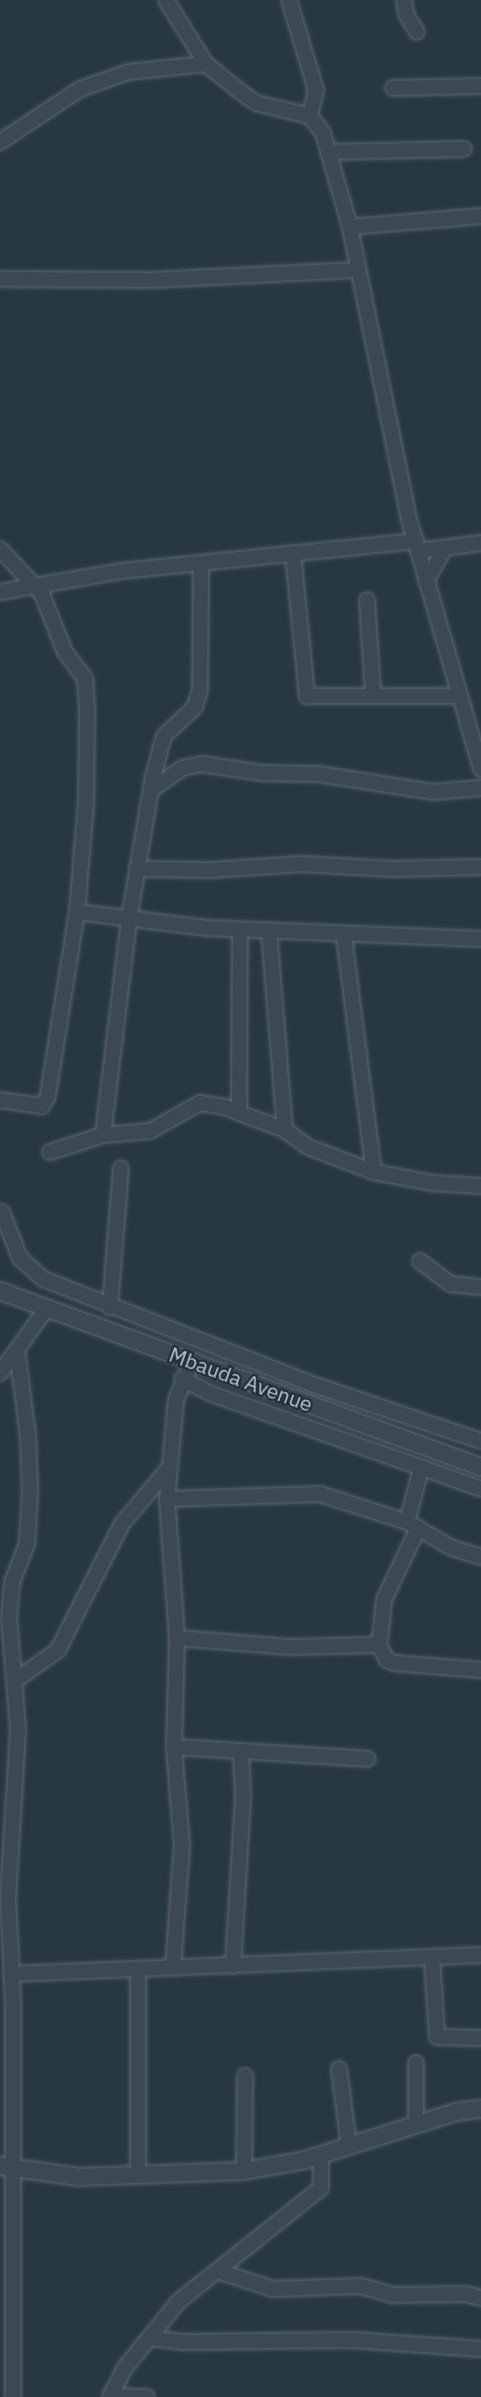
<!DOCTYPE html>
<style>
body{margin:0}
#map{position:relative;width:481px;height:2397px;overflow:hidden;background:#283842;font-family:"IBM Plex Sans",sans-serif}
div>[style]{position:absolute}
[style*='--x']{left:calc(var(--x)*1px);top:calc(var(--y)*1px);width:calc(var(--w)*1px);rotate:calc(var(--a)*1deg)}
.roads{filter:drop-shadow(0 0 2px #5a6770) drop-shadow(0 0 2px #5a6770)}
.minor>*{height:14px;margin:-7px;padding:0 7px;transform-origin:7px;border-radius:7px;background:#3c4952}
.tertiary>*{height:16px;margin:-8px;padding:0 8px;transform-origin:8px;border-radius:8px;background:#3c4952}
span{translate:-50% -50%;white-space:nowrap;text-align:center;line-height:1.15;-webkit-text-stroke:4.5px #212e38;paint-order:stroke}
.street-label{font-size:21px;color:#b9c4cc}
</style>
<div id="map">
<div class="roads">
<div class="minor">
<i style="--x:166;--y:0;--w:75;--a:58"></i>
<i style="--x:206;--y:64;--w:36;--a:39"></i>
<i style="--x:234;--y:87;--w:27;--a:36"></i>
<i style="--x:256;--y:103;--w:56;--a:13.5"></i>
<i style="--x:289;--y:0;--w:94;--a:73.3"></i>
<i style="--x:316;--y:90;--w:27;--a:103"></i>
<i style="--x:310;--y:116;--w:21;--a:53"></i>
<i style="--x:323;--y:133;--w:98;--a:74"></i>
<i style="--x:350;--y:227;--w:298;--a:78.6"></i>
<i style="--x:409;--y:519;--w:260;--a:73.9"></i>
<i style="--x:404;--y:0;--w:14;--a:82"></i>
<i style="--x:406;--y:14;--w:21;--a:59"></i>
<i style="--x:393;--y:88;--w:88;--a:-1.3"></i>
<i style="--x:0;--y:142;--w:96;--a:-33.5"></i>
<i style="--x:80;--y:89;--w:51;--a:-19.5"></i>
<i style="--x:128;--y:72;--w:78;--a:-5.9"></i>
<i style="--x:328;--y:152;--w:136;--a:-1.3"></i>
<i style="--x:350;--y:227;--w:131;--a:-4.8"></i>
<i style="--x:0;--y:279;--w:151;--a:0.4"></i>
<i style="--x:151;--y:280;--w:206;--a:-2.8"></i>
<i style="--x:0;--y:549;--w:62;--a:47"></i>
<i style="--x:42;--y:594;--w:62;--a:68.4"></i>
<i style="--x:65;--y:652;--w:34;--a:53"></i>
<i style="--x:85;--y:679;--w:30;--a:86"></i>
<i style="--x:87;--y:709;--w:94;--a:90.6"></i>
<i style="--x:86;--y:803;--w:109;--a:94.7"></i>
<i style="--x:77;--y:912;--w:186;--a:99"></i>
<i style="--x:48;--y:1096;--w:12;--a:121"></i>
<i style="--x:42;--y:1106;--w:42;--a:-171.9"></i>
<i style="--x:418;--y:551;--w:64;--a:-7.2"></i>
<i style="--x:293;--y:553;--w:144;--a:84.4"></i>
<i style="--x:307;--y:696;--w:152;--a:0"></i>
<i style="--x:426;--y:581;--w:38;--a:-60"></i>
<i style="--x:0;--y:592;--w:123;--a:-9.8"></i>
<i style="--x:121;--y:571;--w:297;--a:-5.8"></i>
<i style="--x:367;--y:600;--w:94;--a:86.3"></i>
<i style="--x:151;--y:790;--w:38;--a:-35"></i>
<i style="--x:182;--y:768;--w:20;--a:-11"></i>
<i style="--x:202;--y:764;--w:61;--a:8.5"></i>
<i style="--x:262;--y:773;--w:56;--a:1"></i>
<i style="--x:318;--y:774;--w:116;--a:8.9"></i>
<i style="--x:433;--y:792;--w:48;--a:-4.8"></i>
<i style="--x:137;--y:869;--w:74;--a:0.8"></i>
<i style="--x:211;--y:870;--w:91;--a:-3.8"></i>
<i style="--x:302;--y:864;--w:90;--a:3.2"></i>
<i style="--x:392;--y:869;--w:89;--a:-1.3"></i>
<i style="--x:77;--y:912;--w:131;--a:7"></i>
<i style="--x:207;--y:928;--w:274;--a:2.3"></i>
<i style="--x:269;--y:931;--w:200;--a:85.4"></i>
<i style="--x:344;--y:936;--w:238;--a:82.8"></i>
<i style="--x:239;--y:1112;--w:182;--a:-89.7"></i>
<i style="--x:103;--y:1135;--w:218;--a:-83.1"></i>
<i style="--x:129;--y:919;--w:144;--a:-80.4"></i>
<i style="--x:153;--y:777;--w:42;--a:-75"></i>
<i style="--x:164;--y:736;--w:42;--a:-43.1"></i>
<i style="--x:195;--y:707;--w:18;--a:-74"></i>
<i style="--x:200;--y:690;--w:127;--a:-89.5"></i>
<i style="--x:50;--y:1152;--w:56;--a:-17.8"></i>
<i style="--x:103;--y:1135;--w:47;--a:-4.9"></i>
<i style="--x:150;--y:1131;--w:57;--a:-29.2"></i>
<i style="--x:200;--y:1103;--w:25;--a:9"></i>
<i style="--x:225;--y:1107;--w:35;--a:22"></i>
<i style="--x:258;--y:1120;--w:29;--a:20"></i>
<i style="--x:285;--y:1130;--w:29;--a:36"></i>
<i style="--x:308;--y:1147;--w:71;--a:20.7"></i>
<i style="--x:374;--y:1172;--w:60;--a:10.6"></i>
<i style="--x:433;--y:1183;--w:48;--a:3.6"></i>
<i style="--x:2;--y:1212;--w:49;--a:68.6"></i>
<i style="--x:20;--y:1258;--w:31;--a:42"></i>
<i style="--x:43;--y:1279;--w:289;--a:21.3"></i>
<i style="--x:312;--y:1384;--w:178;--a:18.6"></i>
<i style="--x:420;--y:1261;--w:39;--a:37"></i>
<i style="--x:451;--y:1284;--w:30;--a:6"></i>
<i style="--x:110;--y:1307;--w:139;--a:-85.5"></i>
<i style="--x:0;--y:1373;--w:80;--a:-54.1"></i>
<i style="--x:182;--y:1379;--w:30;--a:27"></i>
<i style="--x:209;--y:1393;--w:288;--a:19.4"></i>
<i style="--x:167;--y:1499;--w:153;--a:-1.9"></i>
<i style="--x:320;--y:1494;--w:91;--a:17.8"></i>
<i style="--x:407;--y:1522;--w:52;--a:30"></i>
<i style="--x:452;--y:1548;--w:30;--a:17"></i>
<i style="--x:407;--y:1522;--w:55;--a:-75.2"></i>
<i style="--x:177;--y:1638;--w:113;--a:4.6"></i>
<i style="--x:290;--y:1647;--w:84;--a:-1.4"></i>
<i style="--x:374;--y:1645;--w:8;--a:-45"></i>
<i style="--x:380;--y:1639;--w:39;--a:-84"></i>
<i style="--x:384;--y:1600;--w:80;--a:-64.7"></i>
<i style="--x:378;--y:1643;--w:19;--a:62"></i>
<i style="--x:387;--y:1660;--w:8;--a:23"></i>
<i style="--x:394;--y:1663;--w:87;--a:4.6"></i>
<i style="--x:16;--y:1680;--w:52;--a:-35.5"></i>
<i style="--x:58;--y:1650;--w:141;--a:-63.1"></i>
<i style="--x:122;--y:1524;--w:73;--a:-50"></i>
<i style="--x:174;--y:1747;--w:194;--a:3.5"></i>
<i style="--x:432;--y:1957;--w:80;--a:86.4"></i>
<i style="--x:437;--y:2037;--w:44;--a:1.3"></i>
<i style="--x:233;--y:1966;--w:170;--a:-86.6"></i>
<i style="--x:243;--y:1796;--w:45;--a:-92.5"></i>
<i style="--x:173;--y:1968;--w:123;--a:-85.8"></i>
<i style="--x:182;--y:1845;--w:98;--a:-94.7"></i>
<i style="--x:174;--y:1747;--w:109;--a:-88.4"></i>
<i style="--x:177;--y:1638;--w:139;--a:-94.1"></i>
<i style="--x:167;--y:1499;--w:99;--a:-84.8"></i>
<i style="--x:176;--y:1400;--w:41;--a:-67.2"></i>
<i style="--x:138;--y:1969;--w:207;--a:90"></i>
<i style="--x:11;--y:1974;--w:470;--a:-2.3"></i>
<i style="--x:339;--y:2069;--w:78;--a:82.6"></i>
<i style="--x:416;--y:2125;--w:62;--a:-90"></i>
<i style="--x:244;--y:2171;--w:95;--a:-89.4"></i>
<i style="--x:218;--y:2271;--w:58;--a:18.1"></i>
<i style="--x:273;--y:2289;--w:88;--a:-2"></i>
<i style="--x:361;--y:2286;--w:33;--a:16"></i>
<i style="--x:393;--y:2295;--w:73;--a:-0.8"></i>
<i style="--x:466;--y:2294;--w:16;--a:15"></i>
<i style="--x:151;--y:2338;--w:32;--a:7"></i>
<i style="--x:183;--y:2342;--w:169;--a:-0.7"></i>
<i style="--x:352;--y:2340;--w:129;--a:4"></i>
<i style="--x:110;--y:2396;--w:37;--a:2"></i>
<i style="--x:13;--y:2397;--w:396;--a:-90"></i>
<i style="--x:13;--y:2001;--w:103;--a:-92.8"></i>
<i style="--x:8;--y:1898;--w:169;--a:-86.6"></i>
<i style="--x:18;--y:1729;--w:111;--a:-94.6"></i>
<i style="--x:9;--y:1618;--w:36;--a:-85"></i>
<i style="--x:12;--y:1582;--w:41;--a:-68.5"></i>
<i style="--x:27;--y:1544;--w:52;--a:-86.7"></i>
<i style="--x:30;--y:1492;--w:56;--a:-92"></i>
<i style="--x:28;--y:1436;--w:87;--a:-97.3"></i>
<i style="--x:110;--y:2397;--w:31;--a:-63"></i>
<i style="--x:124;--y:2369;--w:87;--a:-51"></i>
<i style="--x:179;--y:2301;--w:181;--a:-38.5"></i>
<i style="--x:321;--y:2188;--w:33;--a:-90"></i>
</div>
<div class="tertiary">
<i style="--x:0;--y:1291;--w:512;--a:20.1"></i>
<i style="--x:0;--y:2166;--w:80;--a:7.9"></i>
<i style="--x:79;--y:2177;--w:165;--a:-2.1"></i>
<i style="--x:244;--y:2171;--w:62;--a:-10.2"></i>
<i style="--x:305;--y:2160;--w:157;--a:-17.7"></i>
<i style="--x:455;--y:2112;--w:26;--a:-7"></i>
</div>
</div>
<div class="street-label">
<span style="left:241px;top:1379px;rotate:20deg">Mbauda Avenue</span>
</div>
</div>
